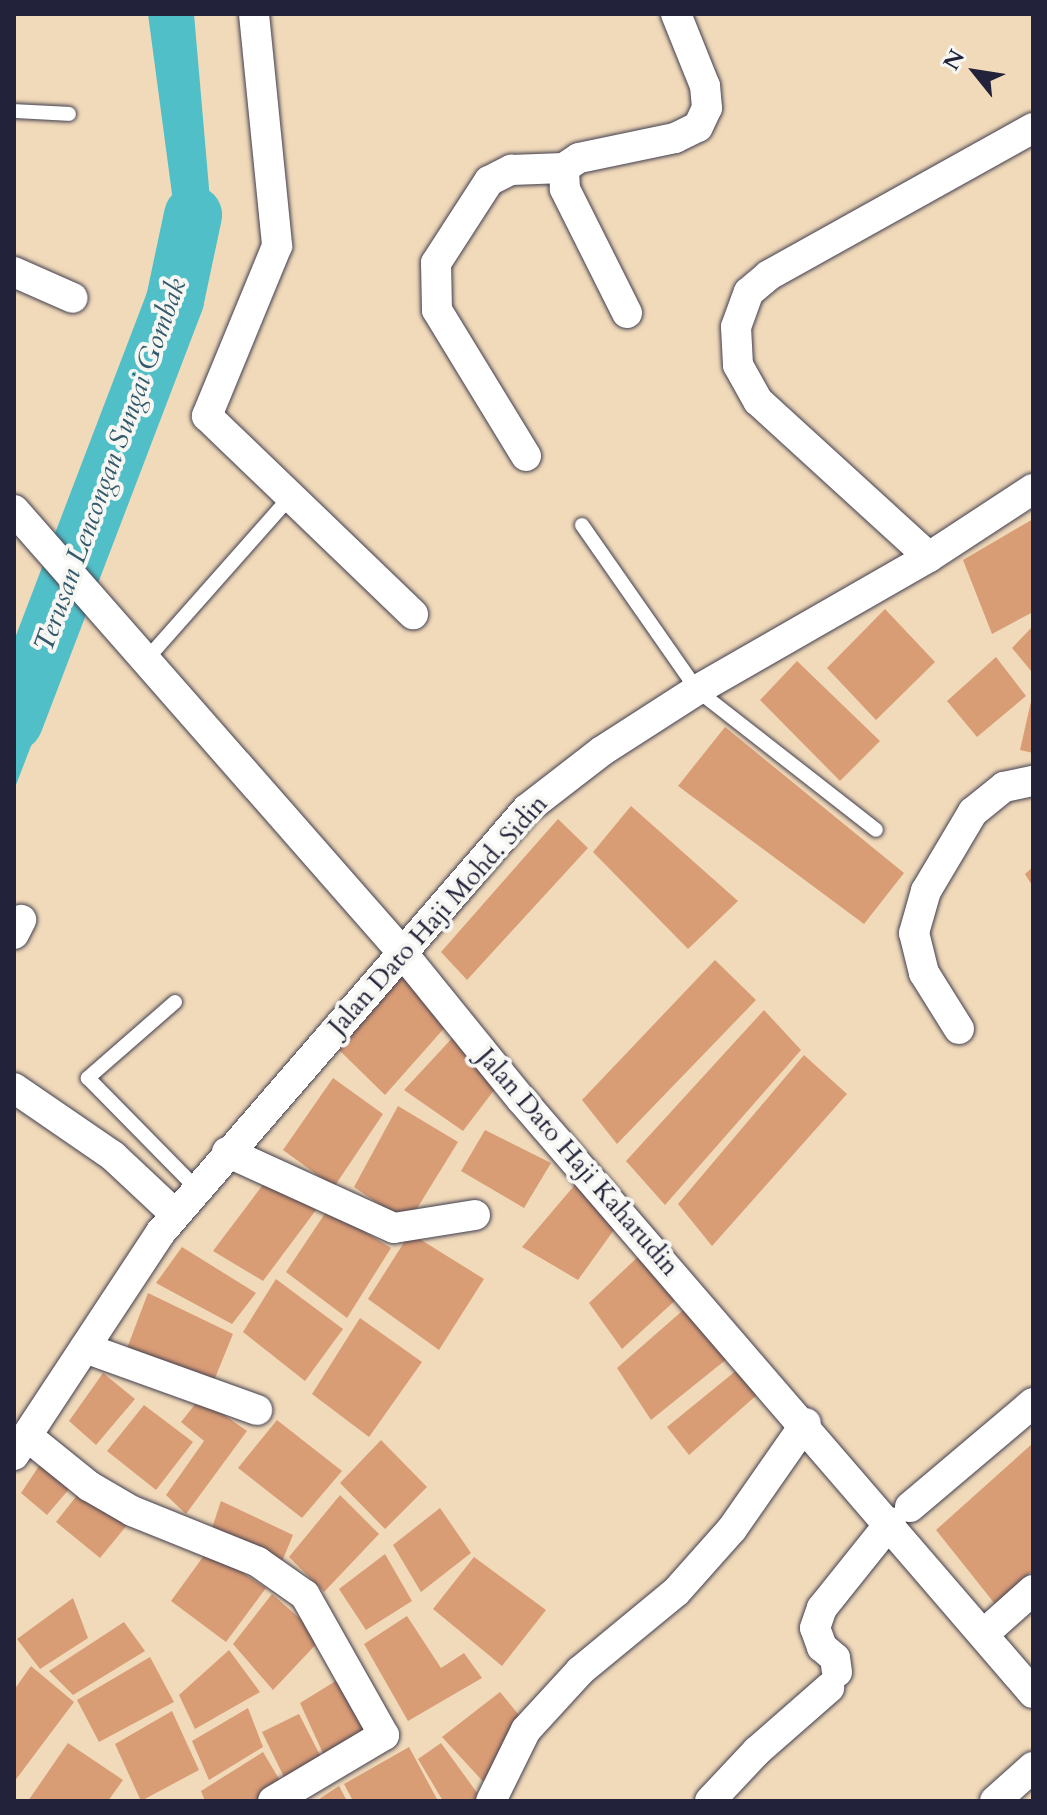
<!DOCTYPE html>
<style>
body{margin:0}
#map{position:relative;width:1047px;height:1815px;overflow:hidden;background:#f1daba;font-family:Cardo,serif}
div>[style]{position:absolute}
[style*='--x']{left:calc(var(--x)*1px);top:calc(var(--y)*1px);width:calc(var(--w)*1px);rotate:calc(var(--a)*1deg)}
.water>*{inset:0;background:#51bfc8}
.river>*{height:58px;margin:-29px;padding:0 29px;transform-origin:29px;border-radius:29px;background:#51bfc8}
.building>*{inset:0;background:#d99d76}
.roads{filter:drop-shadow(0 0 2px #413e4e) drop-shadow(0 0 2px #413e4e)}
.service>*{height:14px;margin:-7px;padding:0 7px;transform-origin:7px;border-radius:7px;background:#fff}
.minor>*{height:30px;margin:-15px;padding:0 15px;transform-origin:15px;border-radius:15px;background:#fff}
span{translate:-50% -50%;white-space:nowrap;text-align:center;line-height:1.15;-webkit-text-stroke:8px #f6f6f2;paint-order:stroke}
.street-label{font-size:26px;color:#22223b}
.water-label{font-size:28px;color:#32596c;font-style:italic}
.frame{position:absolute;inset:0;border:16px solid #22223b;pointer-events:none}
.north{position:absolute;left:935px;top:32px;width:80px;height:80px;-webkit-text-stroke:6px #f6f6f2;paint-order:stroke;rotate:300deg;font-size:22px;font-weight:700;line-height:32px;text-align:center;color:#22223b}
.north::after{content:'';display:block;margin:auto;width:28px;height:36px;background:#22223b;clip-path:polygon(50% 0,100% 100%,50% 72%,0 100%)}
</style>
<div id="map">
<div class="water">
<i style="clip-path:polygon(148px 14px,194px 14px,212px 223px,204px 268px,192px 294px,164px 289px,176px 224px)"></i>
<i style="clip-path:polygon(51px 586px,82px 614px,14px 790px,14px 673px)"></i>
</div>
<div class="river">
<i style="--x:14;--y:722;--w:452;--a:-69.1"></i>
<i style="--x:175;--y:300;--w:87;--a:-78"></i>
</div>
<div class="building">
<i style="clip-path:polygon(1033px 519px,1033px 612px,992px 634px,963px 560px)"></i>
<i style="clip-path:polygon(885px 609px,935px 662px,876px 720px,827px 668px)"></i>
<i style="clip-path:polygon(1033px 626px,1033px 669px,1031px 671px,1012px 648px)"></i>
<i style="clip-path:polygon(996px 657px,1026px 696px,977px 737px,947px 701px)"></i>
<i style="clip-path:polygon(797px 661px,880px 741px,840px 781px,760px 700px)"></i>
<i style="clip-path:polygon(1032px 697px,1033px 697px,1033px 753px,1020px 750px)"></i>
<i style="clip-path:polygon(725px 727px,904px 873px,864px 924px,678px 786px)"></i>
<i style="clip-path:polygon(631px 806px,738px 901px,688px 949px,593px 852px)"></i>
<i style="clip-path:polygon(558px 819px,588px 848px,467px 980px,441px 952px)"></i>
<i style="clip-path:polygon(1033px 867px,1033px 887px,1025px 874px)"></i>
<i style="clip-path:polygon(715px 960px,756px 1000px,617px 1144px,582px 1100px)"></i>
<i style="clip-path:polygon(401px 975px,447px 1025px,385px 1095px,337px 1048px)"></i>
<i style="clip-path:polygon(764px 1010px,801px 1050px,665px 1205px,626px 1161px)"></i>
<i style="clip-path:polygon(455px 1035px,498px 1085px,463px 1131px,404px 1090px)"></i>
<i style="clip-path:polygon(804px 1055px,847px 1094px,712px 1246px,678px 1204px)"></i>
<i style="clip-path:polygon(333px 1078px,383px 1114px,334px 1187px,283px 1150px)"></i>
<i style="clip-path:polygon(398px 1106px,458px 1142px,413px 1215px,399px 1218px,354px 1187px)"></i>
<i style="clip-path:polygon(485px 1130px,551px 1163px,524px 1208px,461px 1171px)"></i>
<i style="clip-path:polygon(268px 1178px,316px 1210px,263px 1281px,213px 1251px)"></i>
<i style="clip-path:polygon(579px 1180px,616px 1227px,578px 1280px,522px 1247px)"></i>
<i style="clip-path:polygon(328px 1209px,391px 1248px,347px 1318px,286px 1272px)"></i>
<i style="clip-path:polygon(410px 1233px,484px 1279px,439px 1350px,368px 1299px)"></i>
<i style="clip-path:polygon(182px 1247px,256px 1293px,232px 1324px,156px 1283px)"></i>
<i style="clip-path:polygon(643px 1252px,679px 1297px,622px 1349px,589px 1303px)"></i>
<i style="clip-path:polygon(276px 1279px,343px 1329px,305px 1381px,243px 1332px)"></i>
<i style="clip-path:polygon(148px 1293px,233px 1334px,213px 1383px,126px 1351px)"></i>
<i style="clip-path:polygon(689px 1305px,728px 1358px,651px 1420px,617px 1368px)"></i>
<i style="clip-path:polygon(360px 1318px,422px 1362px,369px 1437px,312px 1394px)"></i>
<i style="clip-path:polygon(743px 1365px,759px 1393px,689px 1455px,667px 1427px)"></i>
<i style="clip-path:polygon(103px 1373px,135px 1399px,96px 1445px,69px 1421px)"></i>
<i style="clip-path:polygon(200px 1398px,247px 1431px,186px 1514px,166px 1495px,204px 1441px,181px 1422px)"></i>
<i style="clip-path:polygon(144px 1405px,193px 1442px,156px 1490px,107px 1451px)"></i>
<i style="clip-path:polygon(277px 1420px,342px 1471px,302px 1518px,238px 1468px)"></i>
<i style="clip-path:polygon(381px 1440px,427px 1487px,385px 1529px,340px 1483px)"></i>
<i style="clip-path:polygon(1033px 1443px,1033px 1570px,995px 1604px,936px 1530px)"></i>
<i style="clip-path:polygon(45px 1457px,75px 1482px,47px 1515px,21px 1493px)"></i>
<i style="clip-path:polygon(82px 1489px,132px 1519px,100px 1558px,56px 1522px)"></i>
<i style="clip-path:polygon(340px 1495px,379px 1534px,324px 1592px,289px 1557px)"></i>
<i style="clip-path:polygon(221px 1501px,293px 1535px,281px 1564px,211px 1531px)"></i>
<i style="clip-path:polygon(440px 1508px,471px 1553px,421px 1592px,393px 1545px)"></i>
<i style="clip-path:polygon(208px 1550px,266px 1588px,226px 1642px,171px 1601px)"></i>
<i style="clip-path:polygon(385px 1554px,412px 1601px,366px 1630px,339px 1589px)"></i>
<i style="clip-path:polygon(474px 1557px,546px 1610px,502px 1666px,433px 1609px)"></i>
<i style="clip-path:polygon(272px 1594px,322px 1638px,273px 1690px,233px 1644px)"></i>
<i style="clip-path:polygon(73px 1598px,88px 1638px,40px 1669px,17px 1639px)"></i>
<i style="clip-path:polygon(407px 1616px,441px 1668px,464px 1653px,482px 1678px,408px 1721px,364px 1644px)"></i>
<i style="clip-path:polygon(124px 1622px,145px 1651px,73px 1695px,49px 1671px)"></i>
<i style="clip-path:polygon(229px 1650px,260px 1692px,195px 1729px,179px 1695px)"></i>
<i style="clip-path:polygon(150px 1657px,174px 1702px,99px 1742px,77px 1700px)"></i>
<i style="clip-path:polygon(31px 1666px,74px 1702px,14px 1782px,14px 1690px)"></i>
<i style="clip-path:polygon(347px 1674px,377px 1735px,326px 1760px,300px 1703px)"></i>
<i style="clip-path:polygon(500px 1692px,524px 1721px,489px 1788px,442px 1737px)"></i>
<i style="clip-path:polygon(248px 1708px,263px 1747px,209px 1780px,192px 1741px)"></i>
<i style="clip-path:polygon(172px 1711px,199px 1770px,141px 1801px,115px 1744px)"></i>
<i style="clip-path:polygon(299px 1714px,323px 1761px,286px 1781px,262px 1732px)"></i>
<i style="clip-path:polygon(68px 1743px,123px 1780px,108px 1801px,28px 1801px)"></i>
<i style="clip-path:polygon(441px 1743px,483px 1801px,443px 1801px,418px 1759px)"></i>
<i style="clip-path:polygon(409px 1747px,438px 1801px,353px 1801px,344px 1784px)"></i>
<i style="clip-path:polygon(263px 1752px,285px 1789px,262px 1801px,205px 1801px,201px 1791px)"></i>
<i style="clip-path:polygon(339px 1786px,347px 1801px,316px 1801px)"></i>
</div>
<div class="roads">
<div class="service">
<i style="--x:14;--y:111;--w:55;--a:3.1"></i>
<i style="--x:582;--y:525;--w:201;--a:55.1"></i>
<i style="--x:697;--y:690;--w:227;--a:38"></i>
<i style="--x:145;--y:661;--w:223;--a:-48.5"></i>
<i style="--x:175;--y:1002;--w:116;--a:138.9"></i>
<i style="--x:88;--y:1078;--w:156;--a:45.5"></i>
</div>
<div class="minor">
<i style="--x:254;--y:14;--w:233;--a:84.3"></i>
<i style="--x:277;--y:246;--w:184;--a:112.4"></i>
<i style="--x:207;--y:416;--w:286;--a:43.9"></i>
<i style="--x:14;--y:272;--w:64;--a:23.8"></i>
<i style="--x:627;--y:313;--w:139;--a:-116.6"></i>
<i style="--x:565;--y:189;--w:21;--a:-93"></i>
<i style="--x:564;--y:168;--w:18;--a:-34"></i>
<i style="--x:579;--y:158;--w:98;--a:-11.8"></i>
<i style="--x:675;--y:138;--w:25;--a:-26"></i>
<i style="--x:698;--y:127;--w:21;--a:-65"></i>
<i style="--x:707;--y:108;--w:22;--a:-95"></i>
<i style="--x:705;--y:86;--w:78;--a:-111.9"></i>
<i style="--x:526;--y:456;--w:171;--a:-121.4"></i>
<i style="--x:437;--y:310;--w:47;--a:-91.2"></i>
<i style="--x:436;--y:263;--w:98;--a:-57.1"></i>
<i style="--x:489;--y:181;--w:25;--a:-27"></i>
<i style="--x:511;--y:170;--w:53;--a:-2.2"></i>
<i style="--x:14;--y:510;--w:587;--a:48.73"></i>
<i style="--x:401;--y:951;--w:191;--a:51"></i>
<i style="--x:521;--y:1099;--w:784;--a:49.24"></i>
<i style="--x:929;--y:557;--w:231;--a:-137.6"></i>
<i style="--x:758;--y:401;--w:41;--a:-119.1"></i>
<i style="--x:738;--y:365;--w:38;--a:-93"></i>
<i style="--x:736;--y:327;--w:37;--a:-70"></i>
<i style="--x:749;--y:292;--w:26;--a:-40"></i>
<i style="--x:769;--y:275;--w:302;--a:-29.1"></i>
<i style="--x:14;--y:934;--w:16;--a:-63"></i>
<i style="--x:959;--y:1029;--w:66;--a:-122"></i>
<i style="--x:924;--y:973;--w:41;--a:-104"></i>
<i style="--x:914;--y:933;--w:44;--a:-74.1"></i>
<i style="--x:926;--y:891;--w:92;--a:-59.3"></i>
<i style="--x:973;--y:812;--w:40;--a:-39"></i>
<i style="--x:1004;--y:787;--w:30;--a:-12"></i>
<i style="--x:14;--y:1088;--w:120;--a:34.5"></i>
<i style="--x:113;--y:1156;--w:85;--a:43.1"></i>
<i style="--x:227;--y:1152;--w:183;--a:24.5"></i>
<i style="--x:394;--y:1228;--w:82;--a:-9.1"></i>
<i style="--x:85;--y:1348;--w:183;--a:19.8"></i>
<i style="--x:27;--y:1436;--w:80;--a:38.9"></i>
<i style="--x:89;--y:1486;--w:50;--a:30.2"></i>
<i style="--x:132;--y:1511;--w:136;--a:22"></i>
<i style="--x:258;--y:1562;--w:57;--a:35.1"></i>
<i style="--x:305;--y:1595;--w:161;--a:60.6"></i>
<i style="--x:384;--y:1735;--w:129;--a:149.3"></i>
<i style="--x:14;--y:1455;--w:267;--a:-56.6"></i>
<i style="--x:161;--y:1232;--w:559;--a:-49.13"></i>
<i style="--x:527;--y:809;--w:95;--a:-37.7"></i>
<i style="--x:602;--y:751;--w:113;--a:-32.7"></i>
<i style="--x:697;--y:690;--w:267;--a:-29.8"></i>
<i style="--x:929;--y:557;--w:124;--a:-33.2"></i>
<i style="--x:910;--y:1507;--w:161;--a:-40.2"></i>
<i style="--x:986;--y:1632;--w:63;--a:-41.8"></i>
<i style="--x:837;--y:1672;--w:14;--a:-98"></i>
<i style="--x:835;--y:1658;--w:17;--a:-140"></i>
<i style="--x:822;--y:1647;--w:20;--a:-110"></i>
<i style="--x:815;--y:1628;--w:21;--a:-71"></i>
<i style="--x:822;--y:1608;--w:110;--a:-51.3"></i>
<i style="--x:491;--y:1801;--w:79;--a:-63.8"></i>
<i style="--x:526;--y:1730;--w:80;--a:-47.5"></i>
<i style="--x:580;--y:1671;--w:124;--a:-39.5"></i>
<i style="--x:676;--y:1592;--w:84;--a:-48.4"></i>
<i style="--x:732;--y:1529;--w:129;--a:-55.1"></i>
<i style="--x:710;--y:1801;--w:69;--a:-46.8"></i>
<i style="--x:757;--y:1751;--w:96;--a:-41.2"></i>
<i style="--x:995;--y:1801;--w:51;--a:-41.8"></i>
</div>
</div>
<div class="street-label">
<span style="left:438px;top:915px;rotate:-48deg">Jalan Dato Haji Mohd. Sidin</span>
<span style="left:578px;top:1162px;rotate:49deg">Jalan Dato Haji Kaharudin</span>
</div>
<div class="water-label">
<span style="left:110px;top:465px;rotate:-70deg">Terusan Lencongan Sungai Gombak</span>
</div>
<div class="frame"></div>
<div class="north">N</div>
</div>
